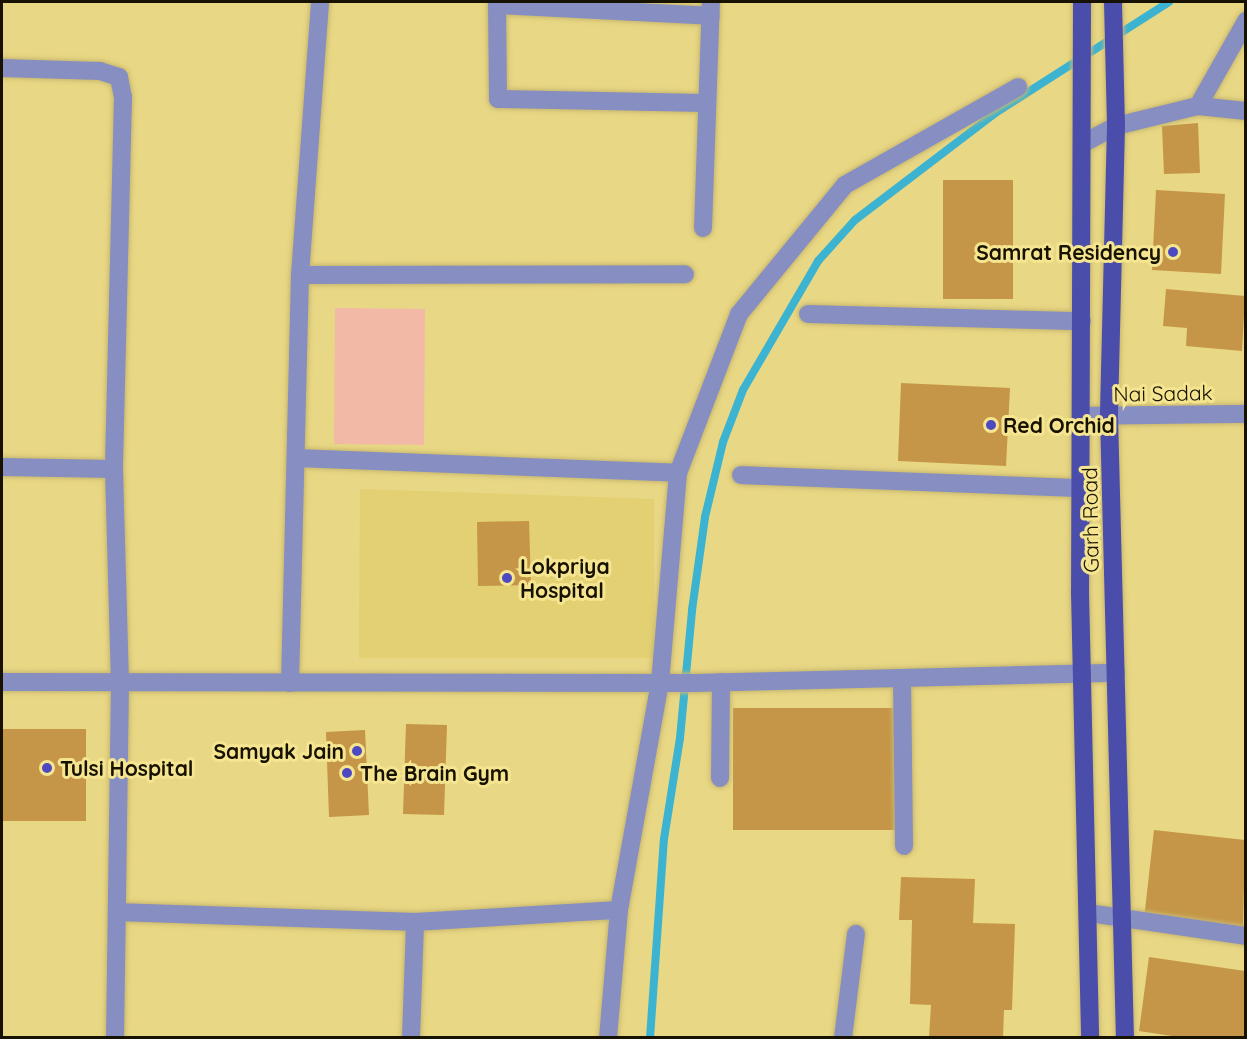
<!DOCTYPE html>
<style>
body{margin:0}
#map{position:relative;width:1247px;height:1039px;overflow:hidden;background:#e8d784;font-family:Quicksand,sans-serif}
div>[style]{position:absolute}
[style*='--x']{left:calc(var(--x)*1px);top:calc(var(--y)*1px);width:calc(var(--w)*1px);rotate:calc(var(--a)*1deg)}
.built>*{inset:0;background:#e2d072}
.green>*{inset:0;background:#f2b9a7}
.stream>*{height:8px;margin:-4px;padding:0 4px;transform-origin:4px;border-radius:4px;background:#3cb3d1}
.building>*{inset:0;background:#c59647}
.roads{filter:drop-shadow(0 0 2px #c7b76f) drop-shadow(0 0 2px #c7b76f)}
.minor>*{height:18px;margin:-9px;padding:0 9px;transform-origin:9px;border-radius:9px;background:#878ec1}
.major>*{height:18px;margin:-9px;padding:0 9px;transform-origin:9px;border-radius:9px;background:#4b4daa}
.dots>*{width:16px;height:16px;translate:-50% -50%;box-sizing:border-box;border:3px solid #f5e590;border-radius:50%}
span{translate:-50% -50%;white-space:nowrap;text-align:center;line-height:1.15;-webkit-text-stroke:6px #f5e590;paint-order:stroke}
.poi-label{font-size:21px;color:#171200;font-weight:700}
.right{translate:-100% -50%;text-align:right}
.left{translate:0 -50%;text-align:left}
.street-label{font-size:21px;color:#171200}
.frame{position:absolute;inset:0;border:3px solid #171200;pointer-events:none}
</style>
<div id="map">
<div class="built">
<i style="clip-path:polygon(360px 489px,654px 499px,654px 658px,359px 658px)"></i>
</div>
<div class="green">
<i style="clip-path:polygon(335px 308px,425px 309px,424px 445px,334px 444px)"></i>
</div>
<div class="stream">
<i style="--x:650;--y:1038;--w:199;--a:-86"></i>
<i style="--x:664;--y:839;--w:102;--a:-81"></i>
<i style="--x:680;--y:738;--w:129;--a:-84.6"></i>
<i style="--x:692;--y:610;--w:94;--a:-82"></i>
<i style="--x:705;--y:517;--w:77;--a:-76.5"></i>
<i style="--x:723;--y:442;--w:56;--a:-69"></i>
<i style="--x:743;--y:390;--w:149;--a:-59.8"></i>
<i style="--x:818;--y:261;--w:55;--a:-47.9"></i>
<i style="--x:855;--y:220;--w:178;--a:-37.3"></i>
<i style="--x:997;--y:112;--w:204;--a:-32.6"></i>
</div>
<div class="building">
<i style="clip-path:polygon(1198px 123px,1200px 173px,1164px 174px,1162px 126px)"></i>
<i style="clip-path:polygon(943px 180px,1013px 180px,1013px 299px,943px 299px)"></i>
<i style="clip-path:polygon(1156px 190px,1225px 194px,1221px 274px,1152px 270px)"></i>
<i style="clip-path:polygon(1166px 289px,1245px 296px,1242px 351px,1186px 346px,1187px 328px,1163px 326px)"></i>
<i style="clip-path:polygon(901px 383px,1010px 388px,1006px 466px,898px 461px)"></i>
<i style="clip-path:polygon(529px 521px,531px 585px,478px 586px,477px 522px)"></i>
<i style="clip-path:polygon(733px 708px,895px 708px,895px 830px,733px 830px)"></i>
<i style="clip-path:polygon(406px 724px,447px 725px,444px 815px,403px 814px)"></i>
<i style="clip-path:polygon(2px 729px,86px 729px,86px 821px,2px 821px)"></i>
<i style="clip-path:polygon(365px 730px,369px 815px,329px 817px,326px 732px)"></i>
<i style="clip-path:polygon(1154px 830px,1245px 840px,1243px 930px,1144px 919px)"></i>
<i style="clip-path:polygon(901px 877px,975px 879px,973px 923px,1015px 924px,1012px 1010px,1004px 1010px,1003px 1038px,929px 1038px,931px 1005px,910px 1004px,912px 920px,899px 920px)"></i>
<i style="clip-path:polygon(1149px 957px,1245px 971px,1245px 1038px,1185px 1038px,1139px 1031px)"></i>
</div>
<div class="roads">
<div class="minor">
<i style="--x:2;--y:68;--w:98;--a:1.8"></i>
<i style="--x:100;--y:71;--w:20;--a:18"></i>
<i style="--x:119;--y:77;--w:20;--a:79"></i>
<i style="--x:123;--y:97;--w:372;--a:91.4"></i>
<i style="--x:114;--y:469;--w:213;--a:88.4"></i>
<i style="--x:120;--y:682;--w:356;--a:90.8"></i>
<i style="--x:707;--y:103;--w:209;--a:-178.9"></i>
<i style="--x:498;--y:99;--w:94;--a:-90.6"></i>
<i style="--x:497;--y:5;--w:214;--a:2.9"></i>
<i style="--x:1198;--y:106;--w:48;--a:5.9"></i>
<i style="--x:1082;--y:144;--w:38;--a:-28"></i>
<i style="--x:1116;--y:126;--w:84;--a:-13.7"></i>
<i style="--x:1198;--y:106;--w:98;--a:-60.5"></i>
<i style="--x:703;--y:228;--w:226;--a:-88"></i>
<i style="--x:300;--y:275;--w:385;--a:-0.1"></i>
<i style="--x:808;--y:314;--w:274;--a:1.5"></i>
<i style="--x:1081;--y:416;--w:165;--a:-0.7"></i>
<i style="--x:296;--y:458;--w:382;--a:2.2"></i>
<i style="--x:2;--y:467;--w:112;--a:1"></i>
<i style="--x:741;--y:475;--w:340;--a:2.2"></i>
<i style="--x:902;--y:678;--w:168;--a:89.3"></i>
<i style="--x:2;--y:682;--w:692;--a:0.08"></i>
<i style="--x:694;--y:683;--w:422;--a:-1.4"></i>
<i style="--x:290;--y:683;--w:408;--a:-88.6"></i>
<i style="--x:300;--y:275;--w:274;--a:-85.8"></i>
<i style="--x:720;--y:778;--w:96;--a:-89.4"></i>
<i style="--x:117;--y:912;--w:298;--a:1.9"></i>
<i style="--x:1088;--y:913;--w:160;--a:8.3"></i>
<i style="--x:411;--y:1038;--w:116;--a:-88"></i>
<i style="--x:415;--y:922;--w:204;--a:-3.4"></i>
<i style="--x:608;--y:1038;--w:128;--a:-85.1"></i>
<i style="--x:619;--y:910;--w:231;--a:-79.8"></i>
<i style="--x:660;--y:683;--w:211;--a:-85.1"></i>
<i style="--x:678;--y:473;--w:170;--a:-69"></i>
<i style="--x:739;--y:314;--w:167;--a:-50.6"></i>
<i style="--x:845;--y:185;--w:199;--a:-29.5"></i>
<i style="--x:843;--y:1038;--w:105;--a:-82.9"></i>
</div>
<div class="major">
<i style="--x:1082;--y:2;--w:590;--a:90.19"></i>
<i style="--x:1080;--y:592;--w:446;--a:88.7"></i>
<i style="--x:1113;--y:2;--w:124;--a:88.6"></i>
<i style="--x:1116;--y:126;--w:290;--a:91.4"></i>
<i style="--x:1109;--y:416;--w:622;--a:88.53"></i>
</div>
</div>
<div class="dots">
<i style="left:1173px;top:252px;background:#4d4ac1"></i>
<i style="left:991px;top:425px;background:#4d4ac1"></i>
<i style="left:507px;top:578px;background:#4d4ac1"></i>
<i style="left:357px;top:751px;background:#4d4ac1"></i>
<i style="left:47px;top:768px;background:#4d4ac1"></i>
<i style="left:347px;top:773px;background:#4d4ac1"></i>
</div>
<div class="poi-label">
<span class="right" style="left:1161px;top:252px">Samrat Residency</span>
<span class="left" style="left:1003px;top:425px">Red Orchid</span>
<span class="left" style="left:520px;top:578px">Lokpriya<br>Hospital</span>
<span class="right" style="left:344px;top:751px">Samyak Jain</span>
<span class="left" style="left:60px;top:768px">Tulsi Hospital</span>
<span class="left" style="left:360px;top:773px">The Brain Gym</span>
</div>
<div class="street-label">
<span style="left:1163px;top:393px;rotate:-1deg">Nai Sadak</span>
<span style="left:1090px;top:520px;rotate:-91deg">Garh Road</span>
</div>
<div class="frame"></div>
</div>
